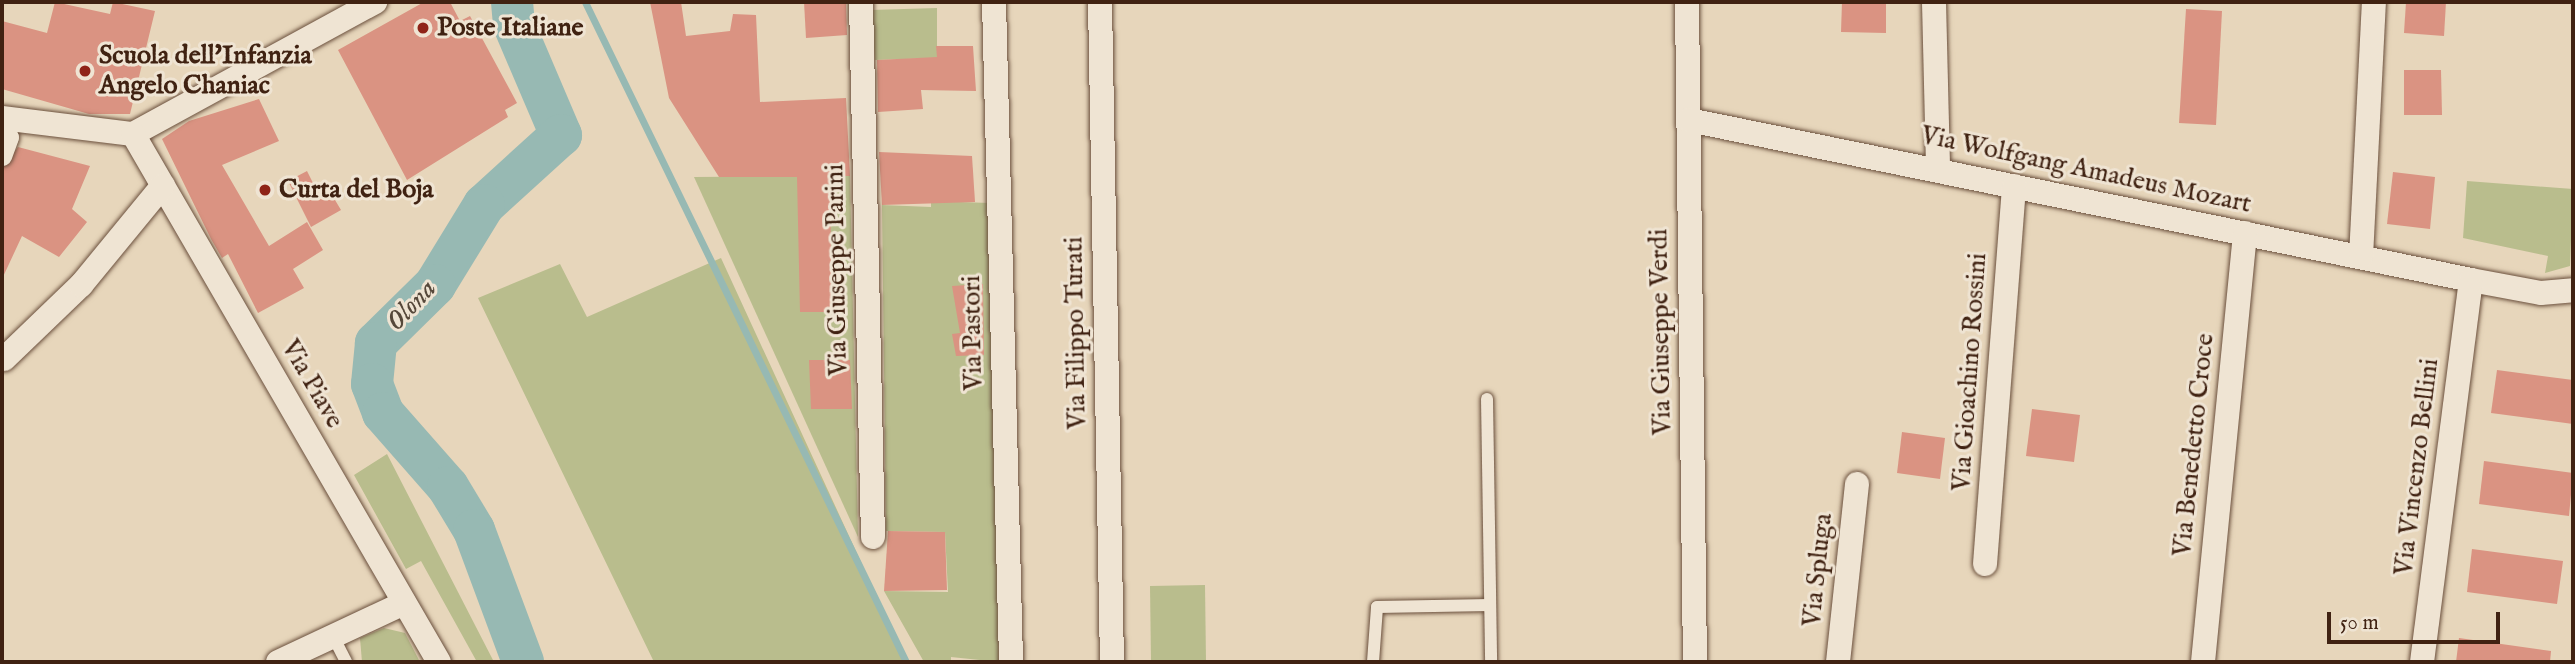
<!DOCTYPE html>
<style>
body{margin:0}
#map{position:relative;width:2575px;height:664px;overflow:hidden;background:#e7d6bb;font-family:"IM FELL English",serif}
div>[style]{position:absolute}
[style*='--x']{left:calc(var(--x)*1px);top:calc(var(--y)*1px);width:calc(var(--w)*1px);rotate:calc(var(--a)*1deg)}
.green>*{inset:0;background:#b9bd8d}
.stream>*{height:7px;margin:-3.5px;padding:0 3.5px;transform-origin:3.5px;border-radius:3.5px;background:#97b9b3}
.river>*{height:42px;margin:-21px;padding:0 21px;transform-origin:21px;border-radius:21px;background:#97b9b3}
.building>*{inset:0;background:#da9382}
.roads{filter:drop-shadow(0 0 2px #6a4f3c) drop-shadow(0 0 2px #6a4f3c)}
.service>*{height:12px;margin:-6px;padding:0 6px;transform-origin:6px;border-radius:6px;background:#efe4d3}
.pedestrian>*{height:19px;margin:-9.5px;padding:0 9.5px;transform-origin:9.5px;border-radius:9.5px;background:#efe4d3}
.minor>*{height:24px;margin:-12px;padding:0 12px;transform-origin:12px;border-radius:12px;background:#efe4d3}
.dots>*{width:19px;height:19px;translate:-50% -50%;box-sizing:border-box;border:4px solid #efe4d3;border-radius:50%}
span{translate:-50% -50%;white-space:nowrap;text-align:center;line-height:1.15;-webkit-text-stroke:6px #efe4d3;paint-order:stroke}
.poi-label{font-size:26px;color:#402212;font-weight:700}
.left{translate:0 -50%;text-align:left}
.street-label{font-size:26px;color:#402212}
.water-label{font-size:28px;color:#56483a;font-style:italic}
.frame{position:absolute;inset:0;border:4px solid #402212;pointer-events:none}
.scale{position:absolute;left:2327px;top:612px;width:173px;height:32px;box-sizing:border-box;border:4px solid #402212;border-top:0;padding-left:9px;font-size:21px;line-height:24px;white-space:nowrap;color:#402212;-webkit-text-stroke:5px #efe4d3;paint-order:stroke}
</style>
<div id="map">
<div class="green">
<i style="clip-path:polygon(937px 8px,937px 58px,875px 60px,871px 10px)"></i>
<i style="clip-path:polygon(850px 176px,858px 537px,694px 177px)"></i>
<i style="clip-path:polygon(2467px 181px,2573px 189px,2570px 266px,2545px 273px,2548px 256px,2463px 238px)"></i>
<i style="clip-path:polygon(931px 201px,989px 203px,999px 662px,951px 657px,951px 662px,924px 662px,884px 591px,948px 592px,945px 532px,886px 531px,882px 205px,931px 207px)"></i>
<i style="clip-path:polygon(721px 258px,907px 662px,654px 662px,478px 298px,560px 264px,587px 317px)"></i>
<i style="clip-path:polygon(387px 454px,494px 662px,477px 662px,421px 561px,406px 569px,354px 475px)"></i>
<i style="clip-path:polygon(1205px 585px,1206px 662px,1151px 662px,1150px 586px)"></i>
<i style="clip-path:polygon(384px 628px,405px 633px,420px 662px,362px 662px,360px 638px)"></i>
</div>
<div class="stream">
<i style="--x:585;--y:2;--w:734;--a:64.06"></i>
</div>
<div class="river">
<i style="--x:512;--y:2;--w:23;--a:85"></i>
<i style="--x:514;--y:25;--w:120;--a:66.9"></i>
<i style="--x:561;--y:135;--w:104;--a:137.7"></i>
<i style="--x:484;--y:205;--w:94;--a:121.5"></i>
<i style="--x:435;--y:285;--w:83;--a:135.5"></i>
<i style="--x:376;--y:343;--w:41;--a:95.6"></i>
<i style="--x:372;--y:384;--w:31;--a:69"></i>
<i style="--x:383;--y:413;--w:98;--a:48.7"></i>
<i style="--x:448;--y:487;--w:50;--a:58.8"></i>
<i style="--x:474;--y:530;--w:141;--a:69.6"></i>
</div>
<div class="building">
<i style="clip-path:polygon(55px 2px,110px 14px,113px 2px,155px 11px,130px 114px,89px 114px,2px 89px,2px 21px,47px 33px)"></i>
<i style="clip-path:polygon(424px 2px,450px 2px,460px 21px,470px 16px,517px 103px,505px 110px,508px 117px,407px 180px,338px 50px)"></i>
<i style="clip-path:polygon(650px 2px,681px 2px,686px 36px,730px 31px,733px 14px,756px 15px,760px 102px,846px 98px,850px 176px,830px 176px,832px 312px,800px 312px,797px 177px,719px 177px,669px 98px)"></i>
<i style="clip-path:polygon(804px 2px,846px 2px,847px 35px,806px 38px)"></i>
<i style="clip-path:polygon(1842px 2px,1886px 2px,1886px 33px,1841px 32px)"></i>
<i style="clip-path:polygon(2406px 2px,2446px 2px,2444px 36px,2404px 33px)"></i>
<i style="clip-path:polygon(2186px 9px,2222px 11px,2216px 125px,2179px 123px)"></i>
<i style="clip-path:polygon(936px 46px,973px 46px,976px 91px,921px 90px,923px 109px,878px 112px,877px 60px,937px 57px)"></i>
<i style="clip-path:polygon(2404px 70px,2441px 70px,2442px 115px,2404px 115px)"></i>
<i style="clip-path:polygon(259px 99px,279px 141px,222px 165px,269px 246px,307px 222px,323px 250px,293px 269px,304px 288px,258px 313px,228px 254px,222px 258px,211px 239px,162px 139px,189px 121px)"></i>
<i style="clip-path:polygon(18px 147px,90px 166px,72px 209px,87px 222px,59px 257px,22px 236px,2px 279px,2px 168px)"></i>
<i style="clip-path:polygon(879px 152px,972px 156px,975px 202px,882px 205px)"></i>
<i style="clip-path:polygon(307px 171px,316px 189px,326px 185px,341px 210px,311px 227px,288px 181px)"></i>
<i style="clip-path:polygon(2393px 172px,2435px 177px,2430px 229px,2387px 224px)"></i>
<i style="clip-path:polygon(983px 284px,984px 355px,956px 356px,952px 334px,960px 333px,952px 286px)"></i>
<i style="clip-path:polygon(809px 360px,850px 360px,852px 409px,811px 409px)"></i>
<i style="clip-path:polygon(2497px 370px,2573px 380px,2573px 424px,2491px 413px)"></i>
<i style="clip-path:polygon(2032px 409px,2080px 415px,2074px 462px,2026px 456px)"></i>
<i style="clip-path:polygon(1902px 432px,1945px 438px,1940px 479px,1897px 473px)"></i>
<i style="clip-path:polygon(2484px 461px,2573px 473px,2569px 516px,2479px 504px)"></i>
<i style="clip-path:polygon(888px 531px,945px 532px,947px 590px,884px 591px)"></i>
<i style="clip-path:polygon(2472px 549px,2563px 561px,2557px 604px,2467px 592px)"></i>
<i style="clip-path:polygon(2459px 638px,2551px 651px,2550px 662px,2456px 662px)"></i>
</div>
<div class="roads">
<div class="service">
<i style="--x:1487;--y:399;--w:263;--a:89.1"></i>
<i style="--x:333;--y:636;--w:29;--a:63"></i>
<i style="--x:1373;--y:662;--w:55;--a:-85.8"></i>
<i style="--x:1377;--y:607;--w:113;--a:-1"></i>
</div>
<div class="pedestrian">
<i style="--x:2;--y:136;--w:7;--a:8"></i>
<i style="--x:9;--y:137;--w:20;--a:110"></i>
</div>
<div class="minor">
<i style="--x:861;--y:2;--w:535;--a:88.72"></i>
<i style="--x:994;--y:2;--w:660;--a:88.52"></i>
<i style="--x:1100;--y:2;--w:660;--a:88.96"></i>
<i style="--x:1687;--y:2;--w:660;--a:89.31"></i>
<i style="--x:1934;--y:2;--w:168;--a:88.6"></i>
<i style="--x:2;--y:118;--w:132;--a:7"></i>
<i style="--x:133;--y:134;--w:276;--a:-28.6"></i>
<i style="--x:1689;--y:120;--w:798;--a:11.56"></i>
<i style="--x:2471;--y:280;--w:71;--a:10.5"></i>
<i style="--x:2541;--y:293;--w:32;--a:-5"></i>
<i style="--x:133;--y:134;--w:610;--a:59.91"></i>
<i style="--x:2361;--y:257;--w:255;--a:-87.1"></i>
<i style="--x:4;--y:359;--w:107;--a:-43.9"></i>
<i style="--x:81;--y:285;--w:129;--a:-50.6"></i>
<i style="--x:1985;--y:564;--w:379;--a:-85.6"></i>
<i style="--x:278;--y:662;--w:139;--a:-25.1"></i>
<i style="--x:1838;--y:662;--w:179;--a:-83.9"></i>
<i style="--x:2203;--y:662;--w:431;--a:-84.4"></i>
<i style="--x:2422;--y:662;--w:385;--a:-82.7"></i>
</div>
</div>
<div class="dots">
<i style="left:423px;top:28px;background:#8f2418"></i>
<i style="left:85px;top:71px;background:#8f2418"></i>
<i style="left:265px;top:190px;background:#8f2418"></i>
</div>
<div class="poi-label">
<span class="left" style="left:437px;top:28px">Poste Italiane</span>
<span class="left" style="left:99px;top:71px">Scuola dell'Infanzia<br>Angelo Chaniac</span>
<span class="left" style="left:279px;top:190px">Curta del Boja</span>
</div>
<div class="street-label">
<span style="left:2086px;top:170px;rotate:12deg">Via Wolfgang Amadeus Mozart</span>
<span style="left:837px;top:270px;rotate:-91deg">Via Giuseppe Parini</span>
<span style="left:1661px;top:332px;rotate:-91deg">Via Giuseppe Verdi</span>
<span style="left:973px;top:333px;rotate:-91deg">Via Pastori</span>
<span style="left:1076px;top:333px;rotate:-91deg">Via Filippo Turati</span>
<span style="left:1970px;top:372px;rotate:-86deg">Via Gioachino Rossini</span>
<span style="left:312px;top:384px;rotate:60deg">Via Piave</span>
<span style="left:2194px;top:445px;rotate:-84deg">Via Benedetto Croce</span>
<span style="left:2417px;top:467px;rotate:-83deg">Via Vincenzo Bellini</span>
<span style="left:1818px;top:570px;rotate:-84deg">Via Spluga</span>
</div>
<div class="water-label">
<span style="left:412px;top:306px;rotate:-47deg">Olona</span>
</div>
<div class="frame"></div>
<div class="scale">50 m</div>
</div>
